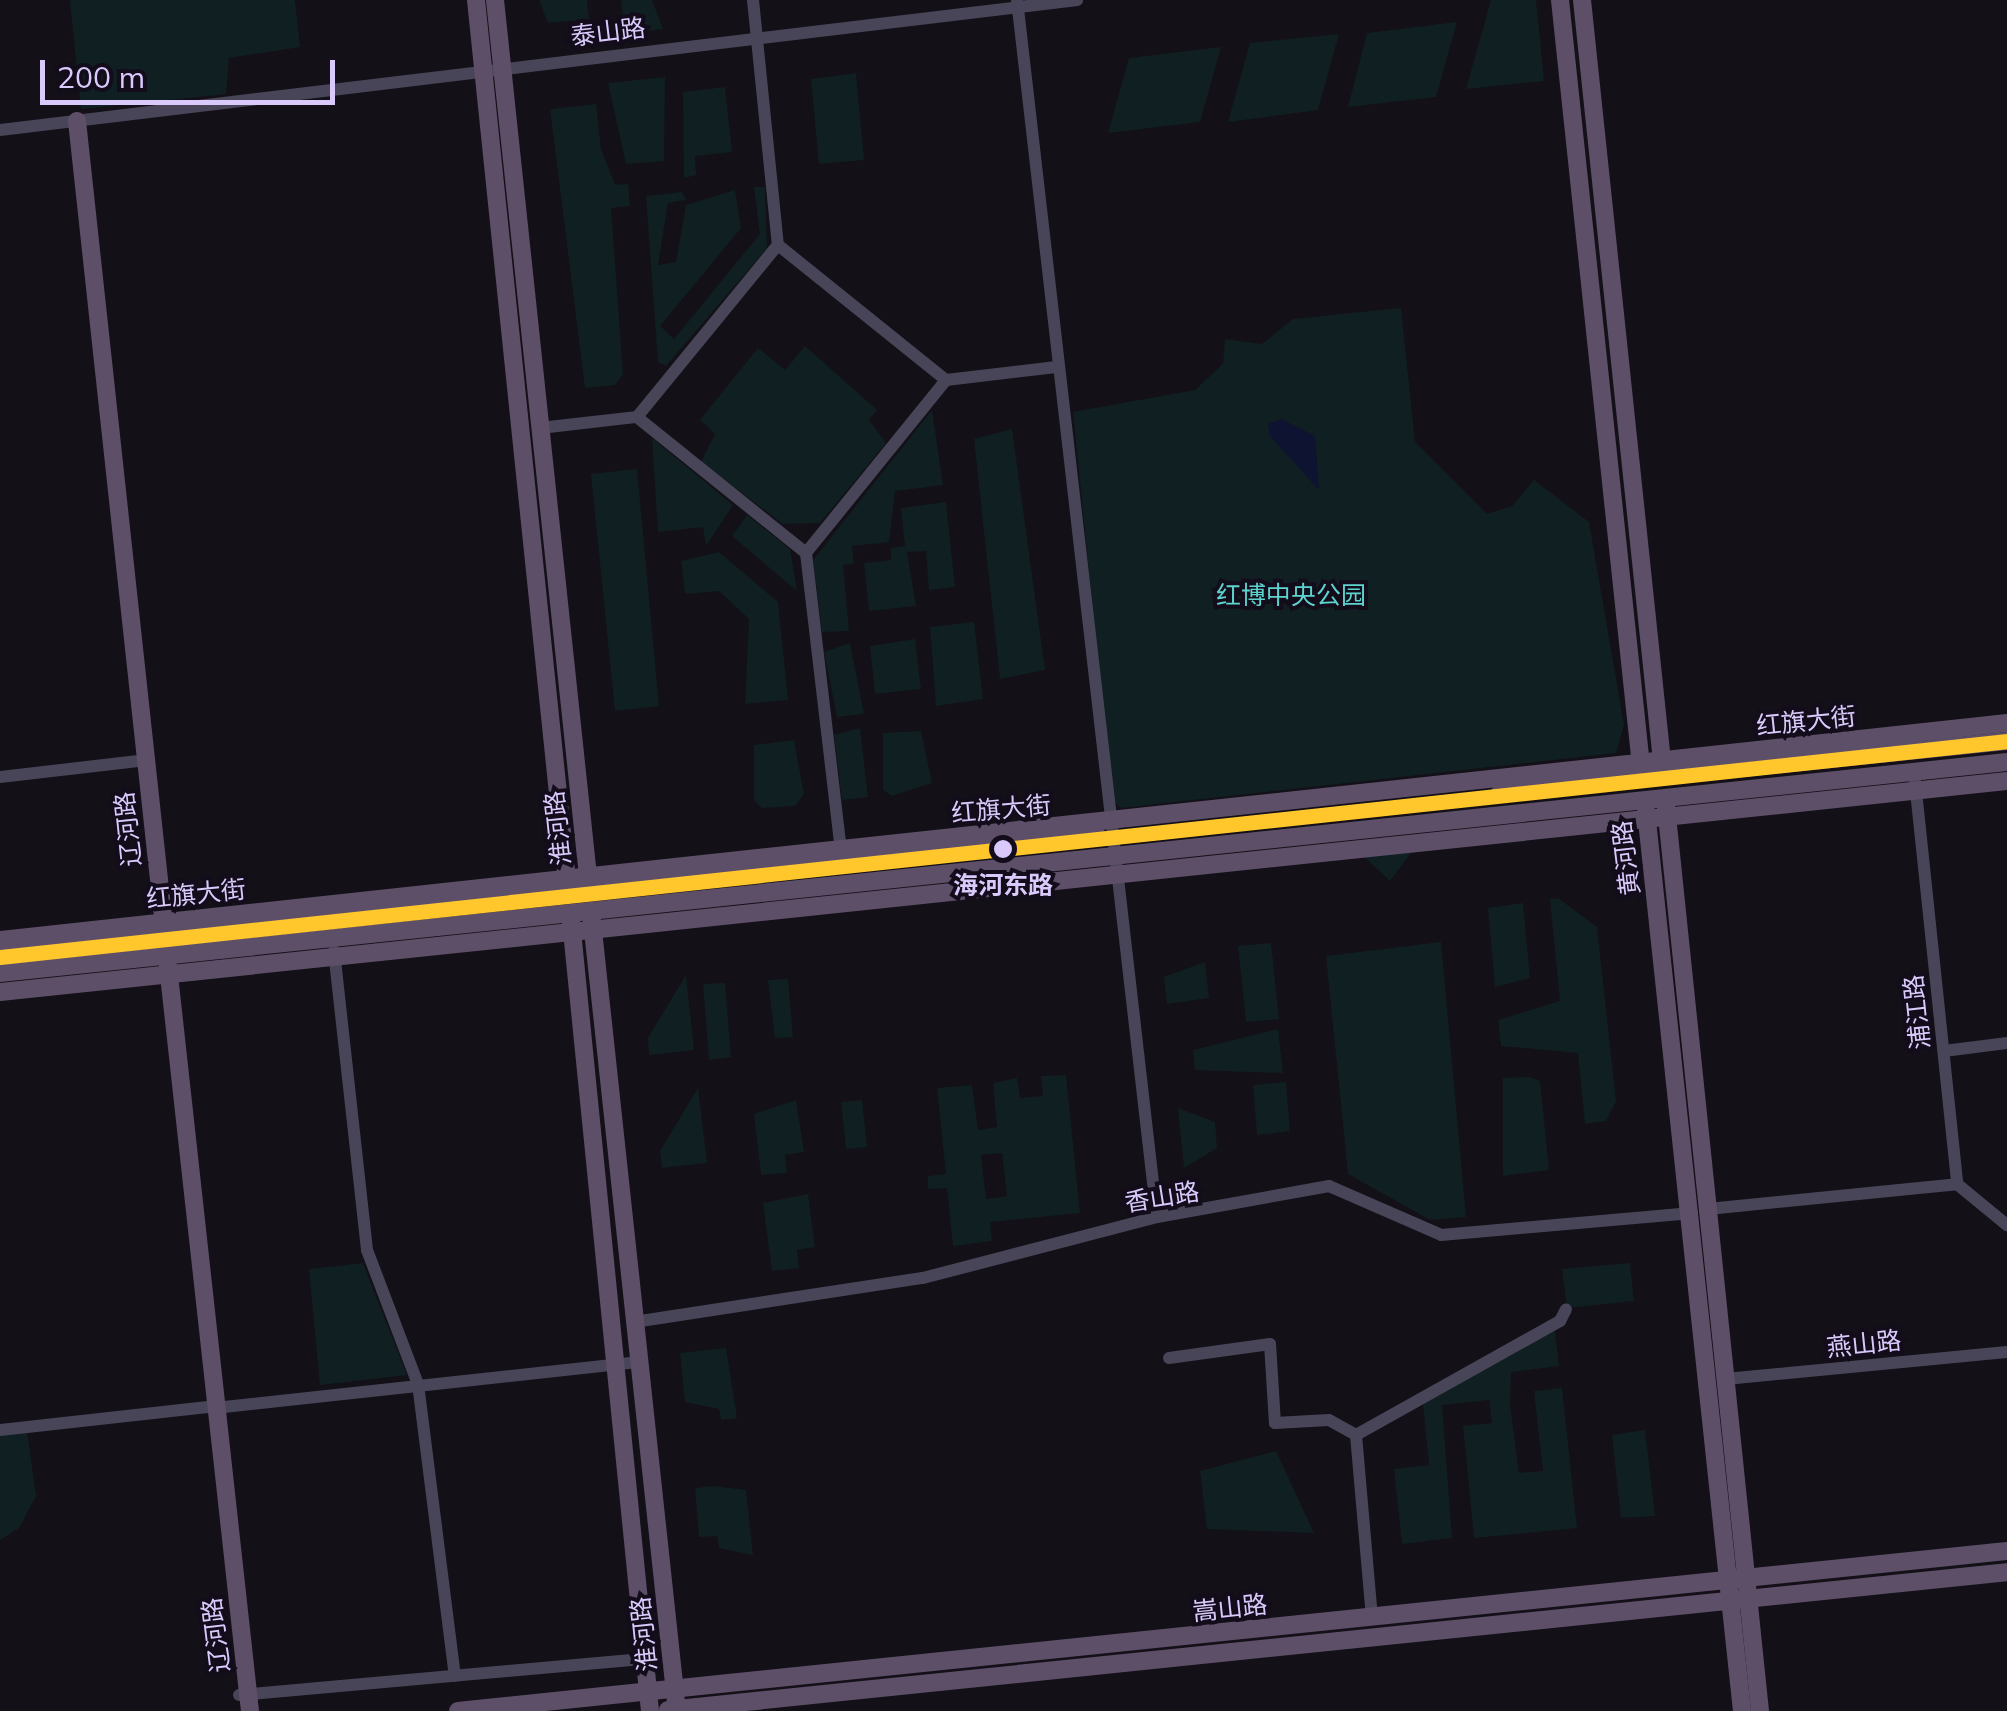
<!DOCTYPE html>
<meta charset="utf-8">
<style>
body{margin:0}
#map{position:relative;width:2007px;height:1711px;overflow:hidden;background:#131018;font-family:Mulish,"Noto Sans SC",sans-serif}
div>[style]{position:absolute}
[style*='--x']{left:calc(var(--x)*1px);top:calc(var(--y)*1px);width:calc(var(--w)*1px);rotate:calc(var(--a)*1deg)}
.green>*{inset:0;background:#101f22}
.water>*{inset:0;background:#0d1331}
.minor>*{height:12px;margin:-6px;padding:0 6px;transform-origin:6px;border-radius:6px;background:#494558}
.major>*{height:18px;margin:-9px;padding:0 9px;transform-origin:9px;border-radius:9px;background:#5e4f69}
.metro-1>*{height:15px;margin:-7.5px;padding:0 7.5px;transform-origin:7.5px;border-radius:7.5px;background:#ffc72c}
.dots>*{width:28px;height:28px;translate:-50% -50%;box-sizing:border-box;border:5px solid #120c1b;border-radius:50%}
span{translate:-50% -50%;white-space:nowrap;text-align:center;line-height:1.15;-webkit-text-stroke:8px #120c1b;paint-order:stroke}
.street-label{font-size:25px;color:#d9cafb}
.park-label{font-size:25px;color:#5ed3cd}
.stop-label{font-size:25px;color:#d9cafb;font-weight:700}
.scale{position:absolute;left:40px;top:60px;width:295px;height:45px;box-sizing:border-box;border:5px solid #d9cafb;border-top:0;padding-left:12px;font-size:30px;line-height:35px;white-space:nowrap;color:#d9cafb;-webkit-text-stroke:8px #120c1b;paint-order:stroke}
</style>
<div id="map">
<div class="green">
<i style="clip-path:polygon(295px 0,300px 47px,229px 58px,226px 94px,81px 109px,70px 0)"></i>
<i style="clip-path:polygon(539px 0,587px 0,589px 19px,548px 23px)"></i>
<i style="clip-path:polygon(621px 0,652px 0,663px 29px,625px 34px)"></i>
<i style="clip-path:polygon(1491px 0,1536px 0,1544px 81px,1466px 89px)"></i>
<i style="clip-path:polygon(1457px 22px,1436px 97px,1348px 107px,1367px 33px)"></i>
<i style="clip-path:polygon(1339px 34px,1318px 110px,1228px 122px,1250px 43px)"></i>
<i style="clip-path:polygon(1221px 47px,1200px 122px,1108px 133px,1129px 58px)"></i>
<i style="clip-path:polygon(856px 73px,864px 160px,819px 164px,811px 79px)"></i>
<i style="clip-path:polygon(665px 77px,664px 161px,626px 164px,608px 83px)"></i>
<i style="clip-path:polygon(725px 87px,732px 152px,695px 156px,696px 175px,684px 178px,683px 92px)"></i>
<i style="clip-path:polygon(596px 104px,601px 149px,615px 185px,628px 184px,630px 206px,611px 208px,623px 374px,615px 385px,585px 388px,550px 109px)"></i>
<i style="clip-path:polygon(754px 187px,765px 187px,767px 248px,666px 366px,658px 362px,646px 196px,682px 192px,686px 200px,668px 203px,658px 265px,676px 262px,686px 205px,735px 190px,741px 228px,660px 326px,674px 339px,760px 234px)"></i>
<i style="clip-path:polygon(1401px 308px,1415px 442px,1487px 514px,1512px 506px,1534px 480px,1589px 522px,1624px 725px,1616px 753px,1121px 808px,1112px 800px,1073px 412px,1195px 390px,1223px 364px,1225px 339px,1262px 344px,1293px 319px)"></i>
<i style="clip-path:polygon(805px 346px,877px 410px,869px 420px,886px 443px,820px 523px,783px 524px,701px 462px,715px 434px,700px 420px,758px 348px,785px 370px)"></i>
<i style="clip-path:polygon(932px 410px,943px 485px,895px 491px,889px 542px,852px 546px,854px 564px,843px 565px,849px 631px,822px 632px,813px 560px)"></i>
<i style="clip-path:polygon(1012px 429px,1045px 670px,1000px 679px,974px 439px)"></i>
<i style="clip-path:polygon(652px 438px,733px 505px,706px 546px,703px 527px,658px 532px)"></i>
<i style="clip-path:polygon(637px 469px,659px 706px,615px 711px,591px 474px)"></i>
<i style="clip-path:polygon(946px 502px,955px 587px,929px 590px,926px 551px,907px 552px,916px 606px,869px 611px,864px 563px,891px 560px,891px 548px,905px 546px,901px 508px)"></i>
<i style="clip-path:polygon(747px 515px,790px 549px,797px 591px,732px 536px)"></i>
<i style="clip-path:polygon(719px 552px,778px 602px,788px 700px,745px 704px,749px 619px,719px 591px,685px 594px,681px 561px)"></i>
<i style="clip-path:polygon(974px 622px,983px 699px,936px 706px,930px 627px)"></i>
<i style="clip-path:polygon(915px 639px,921px 689px,875px 694px,870px 646px)"></i>
<i style="clip-path:polygon(850px 643px,864px 714px,837px 717px,824px 652px)"></i>
<i style="clip-path:polygon(860px 728px,868px 797px,842px 800px,834px 735px)"></i>
<i style="clip-path:polygon(921px 731px,932px 783px,892px 796px,883px 790px,883px 733px)"></i>
<i style="clip-path:polygon(794px 740px,804px 794px,795px 806px,762px 808px,754px 800px,754px 745px)"></i>
<i style="clip-path:polygon(1419px 842px,1390px 881px,1354px 847px)"></i>
<i style="clip-path:polygon(1558px 898px,1597px 927px,1616px 1101px,1606px 1121px,1585px 1124px,1578px 1053px,1501px 1046px,1498px 1020px,1560px 1001px,1550px 899px)"></i>
<i style="clip-path:polygon(1523px 903px,1530px 978px,1495px 987px,1488px 908px)"></i>
<i style="clip-path:polygon(1441px 942px,1466px 1217px,1430px 1220px,1348px 1174px,1326px 956px)"></i>
<i style="clip-path:polygon(1271px 943px,1279px 1019px,1246px 1022px,1238px 946px)"></i>
<i style="clip-path:polygon(1205px 962px,1209px 998px,1167px 1004px,1164px 977px)"></i>
<i style="clip-path:polygon(686px 975px,694px 1050px,649px 1055px,648px 1038px)"></i>
<i style="clip-path:polygon(788px 979px,793px 1037px,775px 1038px,768px 980px)"></i>
<i style="clip-path:polygon(725px 983px,731px 1057px,709px 1060px,703px 984px)"></i>
<i style="clip-path:polygon(1278px 1029px,1283px 1073px,1195px 1070px,1193px 1050px)"></i>
<i style="clip-path:polygon(evenodd,1066px 1075px,1080px 1213px,990px 1222px,992px 1241px,953px 1246px,954px 1255px,947px 1188px,928px 1189px,928px 1176px,946px 1174px,937px 1088px,972px 1085px,978px 1130px,997px 1127px,993px 1083px,1017px 1078px,1020px 1098px,1043px 1096px,1041px 1076px,1066px 1075px,1002px 1153px,1007px 1196px,986px 1199px,981px 1155px,1002px 1153px)"></i>
<i style="clip-path:polygon(1529px 1077px,1540px 1081px,1549px 1170px,1503px 1176px,1503px 1078px)"></i>
<i style="clip-path:polygon(1286px 1082px,1290px 1131px,1257px 1135px,1253px 1085px)"></i>
<i style="clip-path:polygon(698px 1088px,707px 1163px,662px 1168px,660px 1151px)"></i>
<i style="clip-path:polygon(796px 1100px,804px 1152px,785px 1155px,787px 1173px,761px 1175px,754px 1114px)"></i>
<i style="clip-path:polygon(862px 1100px,867px 1147px,846px 1149px,841px 1102px)"></i>
<i style="clip-path:polygon(1178px 1108px,1215px 1122px,1217px 1148px,1184px 1168px)"></i>
<i style="clip-path:polygon(808px 1194px,815px 1247px,797px 1250px,799px 1268px,772px 1271px,763px 1203px)"></i>
<i style="clip-path:polygon(363px 1263px,407px 1375px,320px 1385px,309px 1269px)"></i>
<i style="clip-path:polygon(1630px 1263px,1634px 1301px,1567px 1308px,1562px 1269px)"></i>
<i style="clip-path:polygon(1554px 1324px,1559px 1366px,1511px 1372px,1510px 1405px,1519px 1473px,1543px 1471px,1534px 1391px,1562px 1388px,1577px 1528px,1474px 1538px,1463px 1426px,1492px 1423px,1489px 1400px,1442px 1405px,1452px 1538px,1402px 1544px,1394px 1469px,1429px 1465px,1422px 1394px)"></i>
<i style="clip-path:polygon(726px 1348px,737px 1418px,721px 1420px,719px 1409px,685px 1402px,680px 1353px)"></i>
<i style="clip-path:polygon(1645px 1430px,1655px 1516px,1621px 1518px,1612px 1435px)"></i>
<i style="clip-path:polygon(27px 1431px,36px 1496px,19px 1528px,0 1540px,0 1435px)"></i>
<i style="clip-path:polygon(1276px 1451px,1314px 1533px,1207px 1529px,1200px 1471px)"></i>
<i style="clip-path:polygon(714px 1486px,746px 1490px,753px 1555px,719px 1548px,717px 1536px,699px 1537px,695px 1488px)"></i>
</div>
<div class="water">
<i style="clip-path:polygon(1281px 419px,1315px 436px,1319px 490px,1270px 436px,1268px 424px)"></i>
</div>
<div class="minor">
<i style="--x:753;--y:0;--w:246;--a:84.2"></i>
<i style="--x:1017;--y:0;--w:1225;--a:83.44"></i>
<i style="--x:0;--y:130;--w:1085;--a:-6.88"></i>
<i style="--x:946;--y:380;--w:111;--a:-6.7"></i>
<i style="--x:540;--y:428;--w:98;--a:-6.5"></i>
<i style="--x:637;--y:417;--w:222;--a:-50.7"></i>
<i style="--x:778;--y:245;--w:216;--a:38.8"></i>
<i style="--x:946;--y:380;--w:223;--a:129"></i>
<i style="--x:806;--y:553;--w:217;--a:-141.2"></i>
<i style="--x:806;--y:553;--w:302;--a:83.3"></i>
<i style="--x:1914;--y:772;--w:414;--a:84"></i>
<i style="--x:1957;--y:1184;--w:65;--a:39.4"></i>
<i style="--x:0;--y:777;--w:139;--a:-6.6"></i>
<i style="--x:334;--y:951;--w:301;--a:83.7"></i>
<i style="--x:367;--y:1250;--w:143;--a:69.2"></i>
<i style="--x:418;--y:1384;--w:294;--a:82.8"></i>
<i style="--x:1944;--y:1051;--w:64;--a:-7.2"></i>
<i style="--x:1708;--y:1209;--w:250;--a:-5.7"></i>
<i style="--x:634;--y:1322;--w:292;--a:-8.7"></i>
<i style="--x:923;--y:1278;--w:242;--a:-14.6"></i>
<i style="--x:1157;--y:1217;--w:175;--a:-10.2"></i>
<i style="--x:1329;--y:1186;--w:122;--a:23.6"></i>
<i style="--x:1441;--y:1235;--w:252;--a:-5"></i>
<i style="--x:1169;--y:1358;--w:102;--a:-7.9"></i>
<i style="--x:1270;--y:1344;--w:79;--a:86.4"></i>
<i style="--x:1275;--y:1423;--w:54;--a:-3.2"></i>
<i style="--x:1329;--y:1420;--w:31;--a:29"></i>
<i style="--x:1726;--y:1379;--w:282;--a:-5.5"></i>
<i style="--x:215;--y:1408;--w:425;--a:-6.2"></i>
<i style="--x:0;--y:1430;--w:209;--a:-6.3"></i>
<i style="--x:1372;--y:1618;--w:184;--a:-95"></i>
<i style="--x:1356;--y:1435;--w:234;--a:-29.2"></i>
<i style="--x:1560;--y:1321;--w:13;--a:-63"></i>
<i style="--x:239;--y:1695;--w:408;--a:-5.1"></i>
</div>
<div class="major">
<i style="--x:476;--y:0;--w:895;--a:84.1"></i>
<i style="--x:495;--y:0;--w:890;--a:83.94"></i>
<i style="--x:1560;--y:0;--w:779;--a:83.96"></i>
<i style="--x:1582;--y:0;--w:775;--a:84"></i>
<i style="--x:77;--y:121;--w:819;--a:83.83"></i>
<i style="--x:1500;--y:793;--w:510;--a:-5.86"></i>
<i style="--x:1666;--y:806;--w:910;--a:84.07"></i>
<i style="--x:1646;--y:811;--w:905;--a:83.91"></i>
<i style="--x:571;--y:921;--w:794;--a:84.29"></i>
<i style="--x:592;--y:921;--w:795;--a:83.86"></i>
<i style="--x:0;--y:940;--w:2019;--a:-6.17"></i>
<i style="--x:0;--y:956;--w:1104;--a:-6.24"></i>
<i style="--x:168;--y:966;--w:749;--a:83.72"></i>
<i style="--x:0;--y:973;--w:2018;--a:-6"></i>
<i style="--x:0;--y:992;--w:2018;--a:-6"></i>
<i style="--x:668;--y:1710;--w:1346;--a:-5.88"></i>
<i style="--x:458;--y:1711;--w:1557;--a:-5.9"></i>
</div>
<div class="metro-1">
<i style="--x:0;--y:957;--w:2019;--a:-6.14"></i>
</div>
<div class="dots">
<i style="left:1003px;top:849px;background:#d9cafb"></i>
</div>
<div class="street-label">
<span style="left:608px;top:32px;rotate:-7deg">泰山路</span>
<span style="left:1806px;top:721px;rotate:-6deg">红旗大街</span>
<span style="left:1001px;top:809px;rotate:-5deg">红旗大街</span>
<span style="left:558px;top:828px;rotate:-96deg">淮河路</span>
<span style="left:128px;top:829px;rotate:-96deg">辽河路</span>
<span style="left:1626px;top:858px;rotate:-97deg">黄河路</span>
<span style="left:196px;top:894px;rotate:-6deg">红旗大街</span>
<span style="left:1917px;top:1012px;rotate:-96deg">浦江路</span>
<span style="left:1162px;top:1197px;rotate:-9deg">香山路</span>
<span style="left:1864px;top:1344px;rotate:-6deg">燕山路</span>
<span style="left:1230px;top:1608px;rotate:-6deg">嵩山路</span>
<span style="left:644px;top:1634px;rotate:-96deg">淮河路</span>
<span style="left:216px;top:1635px;rotate:-97deg">辽河路</span>
</div>
<div class="park-label">
<span style="left:1291px;top:595px">红博中央公园</span>
</div>
<div class="stop-label">
<span style="left:1003px;top:885px">海河东路</span>
</div>
<div class="scale">200 m</div>
</div>
